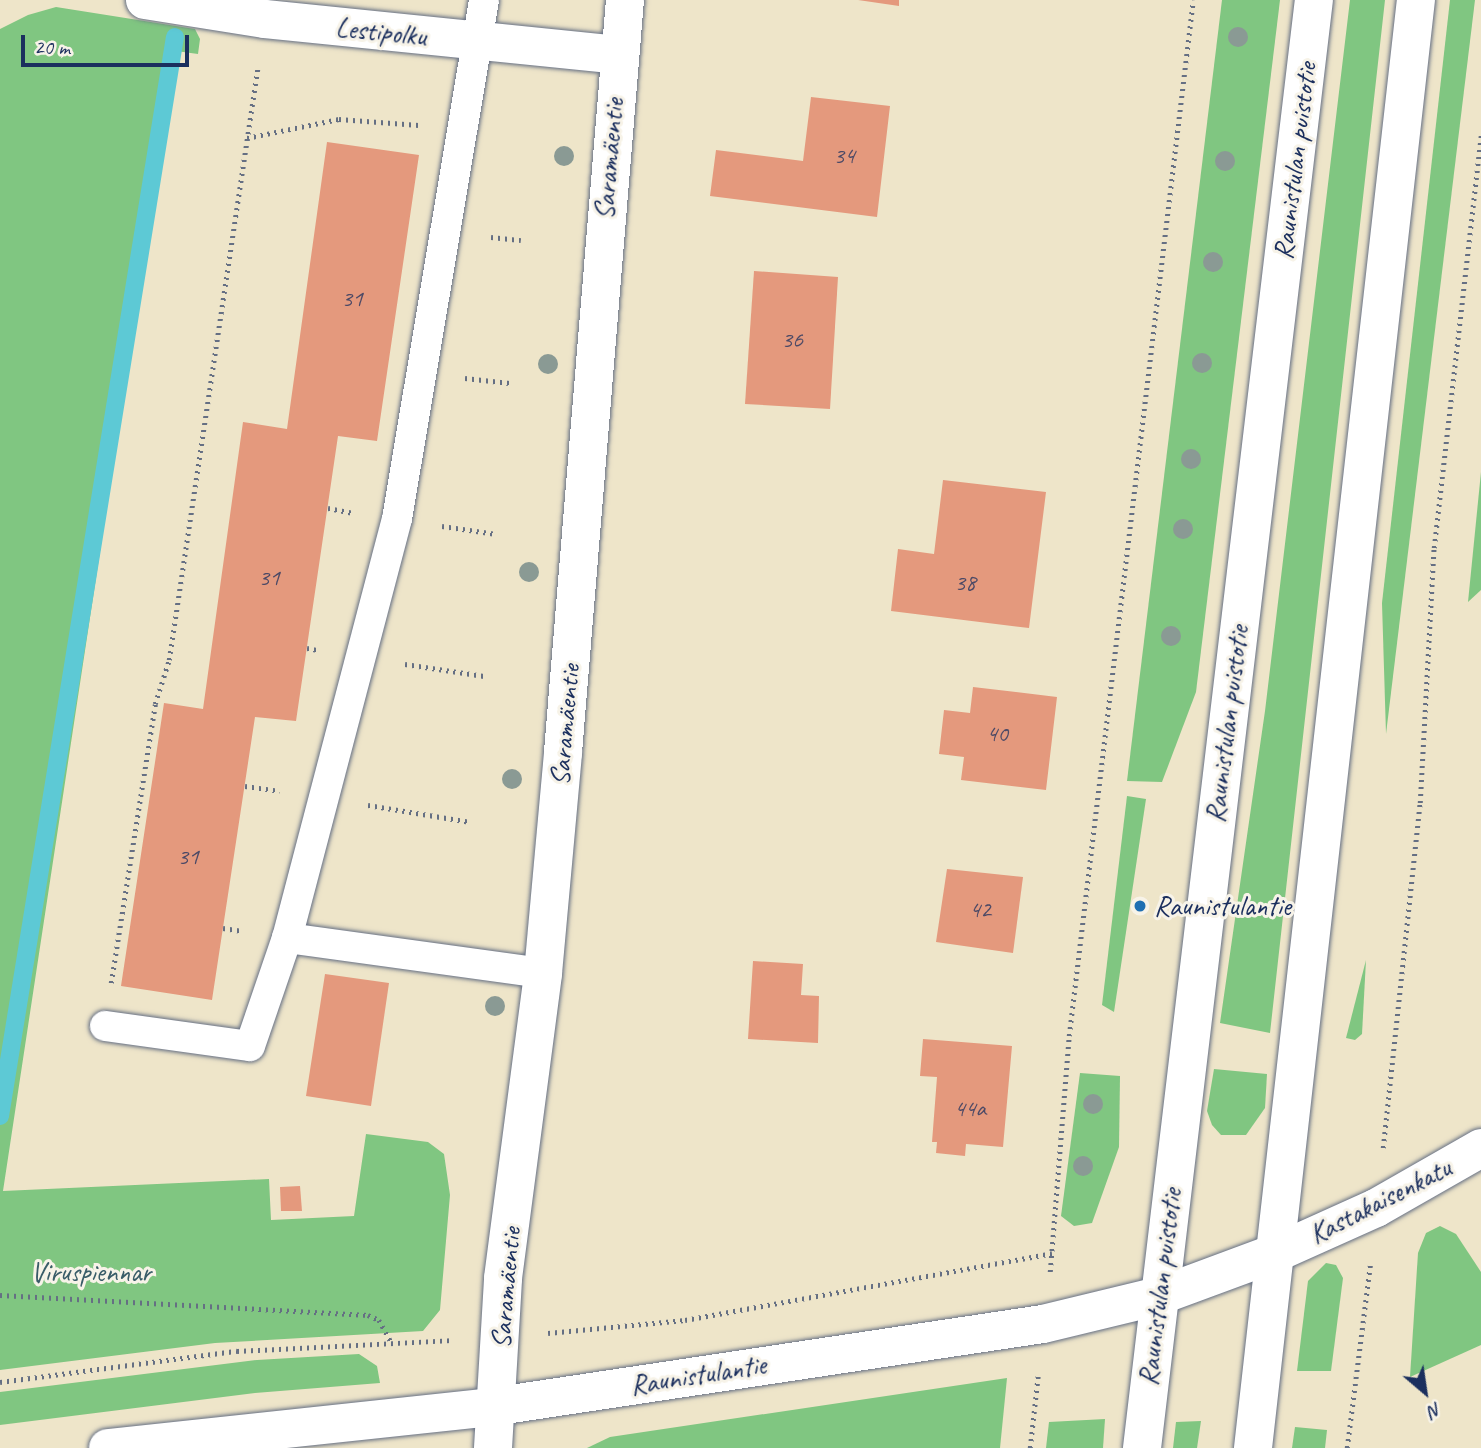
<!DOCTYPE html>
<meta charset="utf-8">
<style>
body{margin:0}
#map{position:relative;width:1481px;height:1448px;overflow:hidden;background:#eee5c9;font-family:Caveat,sans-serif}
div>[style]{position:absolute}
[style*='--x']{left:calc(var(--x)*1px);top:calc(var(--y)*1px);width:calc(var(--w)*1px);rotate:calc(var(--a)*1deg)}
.green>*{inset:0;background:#80c681}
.stream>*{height:18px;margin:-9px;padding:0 9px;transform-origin:9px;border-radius:9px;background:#5dc9d5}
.building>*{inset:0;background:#e4997d}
.path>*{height:4.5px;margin-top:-2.25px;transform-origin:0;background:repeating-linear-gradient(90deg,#656f83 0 2px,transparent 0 7px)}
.roads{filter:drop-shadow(0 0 2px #656f83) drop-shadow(0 0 2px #656f83)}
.service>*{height:30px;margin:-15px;padding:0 15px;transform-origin:15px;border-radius:15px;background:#fff}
.minor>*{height:38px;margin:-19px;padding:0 19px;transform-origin:19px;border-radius:19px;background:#fff}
.secondary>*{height:38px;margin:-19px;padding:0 19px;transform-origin:19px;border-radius:19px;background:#fff}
.trees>*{width:20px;height:20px;margin:-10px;border-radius:50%;background:#8a9a94}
.dots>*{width:19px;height:19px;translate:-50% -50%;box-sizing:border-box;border:4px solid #f7f3e8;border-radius:50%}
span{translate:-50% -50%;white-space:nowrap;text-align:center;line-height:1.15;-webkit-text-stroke:6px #f7f3e8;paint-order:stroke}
.number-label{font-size:24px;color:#4d4a66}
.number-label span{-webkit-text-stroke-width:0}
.street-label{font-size:28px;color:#1b2f5e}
.poi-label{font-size:28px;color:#1b2f5e}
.left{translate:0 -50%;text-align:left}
.park-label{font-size:28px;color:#395c68}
.north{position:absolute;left:1390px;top:1357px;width:70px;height:70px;-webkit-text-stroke:5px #f7f3e8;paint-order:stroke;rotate:151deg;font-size:19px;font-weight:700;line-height:28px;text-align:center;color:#1b2f5e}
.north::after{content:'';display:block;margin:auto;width:24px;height:32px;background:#1b2f5e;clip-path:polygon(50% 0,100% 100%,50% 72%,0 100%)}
.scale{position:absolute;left:21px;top:35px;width:168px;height:32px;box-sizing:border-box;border:4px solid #1b2f5e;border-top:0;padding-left:9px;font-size:21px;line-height:24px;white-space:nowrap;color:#1b2f5e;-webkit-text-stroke:5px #f7f3e8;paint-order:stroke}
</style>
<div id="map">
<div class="green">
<i style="clip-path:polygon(1222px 0,1280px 0,1196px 692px,1162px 782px,1127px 781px)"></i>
<i style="clip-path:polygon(1350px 0,1385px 0,1270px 1033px,1220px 1023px,1265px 711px)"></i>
<i style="clip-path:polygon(1450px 0,1475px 0,1386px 734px,1382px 603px)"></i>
<i style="clip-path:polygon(56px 7px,195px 29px,200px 39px,198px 54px,176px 51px,3px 1191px,269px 1179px,271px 1220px,354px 1216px,366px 1134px,428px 1142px,444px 1154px,450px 1195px,440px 1310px,423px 1331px,215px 1343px,0 1370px,0 29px,28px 15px)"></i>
<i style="clip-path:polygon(1481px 472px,1481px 590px,1468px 602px)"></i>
<i style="clip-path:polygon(1127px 796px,1146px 799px,1114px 1012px,1102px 1005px)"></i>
<i style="clip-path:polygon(1366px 960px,1362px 1034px,1355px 1040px,1346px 1038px)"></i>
<i style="clip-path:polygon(1214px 1069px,1267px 1074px,1265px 1108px,1246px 1135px,1221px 1135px,1212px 1125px,1207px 1111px)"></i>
<i style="clip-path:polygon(1080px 1073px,1120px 1076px,1119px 1147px,1092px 1223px,1074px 1226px,1061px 1216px)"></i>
<i style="clip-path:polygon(1440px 1226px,1456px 1234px,1481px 1272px,1481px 1345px,1410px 1377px,1418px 1253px,1426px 1233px)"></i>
<i style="clip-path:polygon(1326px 1263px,1336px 1265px,1343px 1278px,1331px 1371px,1297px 1371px,1308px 1281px)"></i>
<i style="clip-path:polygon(359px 1354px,377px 1366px,380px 1383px,255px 1393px,0 1425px,0 1392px,257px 1360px)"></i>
<i style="clip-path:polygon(1007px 1378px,1000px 1448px,587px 1448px,610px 1437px)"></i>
<i style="clip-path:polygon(1105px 1419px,1103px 1448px,1046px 1448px,1049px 1422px)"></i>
<i style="clip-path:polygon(1201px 1421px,1197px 1448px,1173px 1448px,1176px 1422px)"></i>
<i style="clip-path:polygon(1295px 1427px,1327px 1430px,1325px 1448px,1292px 1448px)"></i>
</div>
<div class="stream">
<i style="--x:0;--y:1116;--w:1093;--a:-80.79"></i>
</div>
<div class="building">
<i style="clip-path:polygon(858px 0,899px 0,899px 6px)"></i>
<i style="clip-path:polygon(811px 97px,890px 106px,877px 217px,710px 196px,716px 150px,803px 161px)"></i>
<i style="clip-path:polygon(327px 142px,419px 155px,377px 441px,338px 436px,296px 721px,255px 717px,212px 1000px,121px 986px,164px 703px,203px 709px,243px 422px,287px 429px)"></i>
<i style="clip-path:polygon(754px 271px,838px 277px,830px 409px,745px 404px)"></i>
<i style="clip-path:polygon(943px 480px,1046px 492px,1029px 628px,891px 611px,898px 549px,934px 554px)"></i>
<i style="clip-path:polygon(973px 687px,1057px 697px,1046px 790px,961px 780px,964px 757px,939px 754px,944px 710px,970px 713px)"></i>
<i style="clip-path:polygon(947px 869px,1023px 877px,1013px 953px,936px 942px)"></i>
<i style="clip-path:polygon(753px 961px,803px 964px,801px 995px,819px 996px,818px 1043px,748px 1039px)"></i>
<i style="clip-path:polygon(325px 974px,389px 983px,371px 1106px,306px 1096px)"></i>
<i style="clip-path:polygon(923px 1039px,1012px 1046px,1003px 1147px,966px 1144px,965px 1156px,936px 1153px,937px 1142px,932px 1142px,937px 1077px,920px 1076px)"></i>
<i style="clip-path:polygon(300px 1186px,302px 1211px,281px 1211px,280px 1187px)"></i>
</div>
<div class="path">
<i style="--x:247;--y:138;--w:94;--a:-11.7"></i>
<i style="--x:339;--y:119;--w:80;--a:4.3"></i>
<i style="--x:491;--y:237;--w:30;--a:6"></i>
<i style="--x:465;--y:378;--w:45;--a:6.3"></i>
<i style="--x:328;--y:508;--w:26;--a:11"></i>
<i style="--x:442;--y:526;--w:55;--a:8.4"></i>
<i style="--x:307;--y:648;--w:10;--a:11"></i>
<i style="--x:405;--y:664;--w:80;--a:8.6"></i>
<i style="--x:245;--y:786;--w:35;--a:8"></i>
<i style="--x:368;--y:805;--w:104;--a:9.4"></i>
<i style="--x:223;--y:928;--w:18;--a:9"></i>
<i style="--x:111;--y:983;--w:282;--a:-81"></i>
<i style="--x:155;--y:704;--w:46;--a:-72.3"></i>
<i style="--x:169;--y:660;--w:601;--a:-81.48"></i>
<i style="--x:1383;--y:1148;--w:347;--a:-83.9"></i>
<i style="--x:1420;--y:803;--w:255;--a:-86.9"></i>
<i style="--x:1434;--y:548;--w:417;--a:-83.5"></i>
<i style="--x:1050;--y:1272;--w:237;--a:-85.4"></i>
<i style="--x:1069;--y:1036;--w:1043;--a:-83.17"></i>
<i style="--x:0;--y:1295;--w:369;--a:3.1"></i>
<i style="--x:368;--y:1315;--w:12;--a:24"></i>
<i style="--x:379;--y:1320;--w:26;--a:61"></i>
<i style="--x:548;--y:1333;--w:138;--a:-5.4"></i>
<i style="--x:685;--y:1320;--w:373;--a:-10.3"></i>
<i style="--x:0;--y:1382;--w:239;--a:-7.5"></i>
<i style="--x:237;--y:1351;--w:215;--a:-2.9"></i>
<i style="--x:1030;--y:1448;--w:73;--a:-83.7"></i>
<i style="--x:1347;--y:1448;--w:184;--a:-82.8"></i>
</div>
<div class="roads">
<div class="service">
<i style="--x:287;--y:938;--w:258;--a:7.8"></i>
<i style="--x:105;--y:1026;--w:146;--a:7.9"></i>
<i style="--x:250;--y:1046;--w:114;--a:-71.1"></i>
<i style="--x:287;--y:938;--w:433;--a:-75.3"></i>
<i style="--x:397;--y:519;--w:526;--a:-80.48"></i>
</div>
<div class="minor">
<i style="--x:145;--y:0;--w:121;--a:9"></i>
<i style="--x:265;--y:19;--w:355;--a:5.8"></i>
<i style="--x:108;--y:1448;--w:392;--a:-6.1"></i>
<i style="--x:498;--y:1406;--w:551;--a:-8.56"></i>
<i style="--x:1043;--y:1324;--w:119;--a:-13.6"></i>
<i style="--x:1159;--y:1296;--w:127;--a:-20.3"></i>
<i style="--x:1278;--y:1252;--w:107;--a:-24.2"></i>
<i style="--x:1376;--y:1208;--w:121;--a:-29.7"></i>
<i style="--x:493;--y:1448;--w:170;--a:-86.6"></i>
<i style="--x:503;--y:1278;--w:308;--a:-82.5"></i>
<i style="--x:543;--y:973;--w:222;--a:-84.8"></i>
<i style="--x:563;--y:752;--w:755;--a:-85.29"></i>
</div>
<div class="secondary">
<i style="--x:1142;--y:1448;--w:1458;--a:-83.23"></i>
<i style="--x:1253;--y:1448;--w:1457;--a:-83.58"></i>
</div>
</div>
<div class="trees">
<i style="left:1238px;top:37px"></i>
<i style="left:564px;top:156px"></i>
<i style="left:1225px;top:161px"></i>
<i style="left:1213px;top:262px"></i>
<i style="left:1202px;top:363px"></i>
<i style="left:548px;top:364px"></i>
<i style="left:1191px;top:459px"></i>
<i style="left:1183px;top:529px"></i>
<i style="left:529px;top:572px"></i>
<i style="left:1171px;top:636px"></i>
<i style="left:512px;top:779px"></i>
<i style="left:495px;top:1006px"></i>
<i style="left:1093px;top:1104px"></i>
<i style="left:1083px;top:1166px"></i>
</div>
<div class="dots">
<i style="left:1140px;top:906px;background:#1f6fb2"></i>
</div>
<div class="number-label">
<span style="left:844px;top:156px">34</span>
<span style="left:352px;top:299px">31</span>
<span style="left:792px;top:340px">36</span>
<span style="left:269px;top:578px">31</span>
<span style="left:965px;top:583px">38</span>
<span style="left:997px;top:734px">40</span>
<span style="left:188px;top:857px">31</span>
<span style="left:980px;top:910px">42</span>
<span style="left:970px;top:1109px">44a</span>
</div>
<div class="street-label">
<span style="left:381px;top:32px;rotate:6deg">Lestipolku</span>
<span style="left:609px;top:159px;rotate:-85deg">Saramäentie</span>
<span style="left:1295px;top:161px;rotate:-83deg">Raunistulan puistotie</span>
<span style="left:1227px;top:724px;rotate:-83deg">Raunistulan puistotie</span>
<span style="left:565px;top:725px;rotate:-85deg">Saramäentie</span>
<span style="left:1380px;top:1201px;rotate:-27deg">Kastakaisenkatu</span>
<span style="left:1160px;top:1287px;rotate:-83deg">Raunistulan puistotie</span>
<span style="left:506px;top:1288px;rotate:-85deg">Saramäentie</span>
<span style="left:698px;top:1375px;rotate:-9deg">Raunistulantie</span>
</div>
<div class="poi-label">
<span class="left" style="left:1154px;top:906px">Raunistulantie</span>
</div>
<div class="park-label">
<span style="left:91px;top:1272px">Viruspiennar</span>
</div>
<div class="north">N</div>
<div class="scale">20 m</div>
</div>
